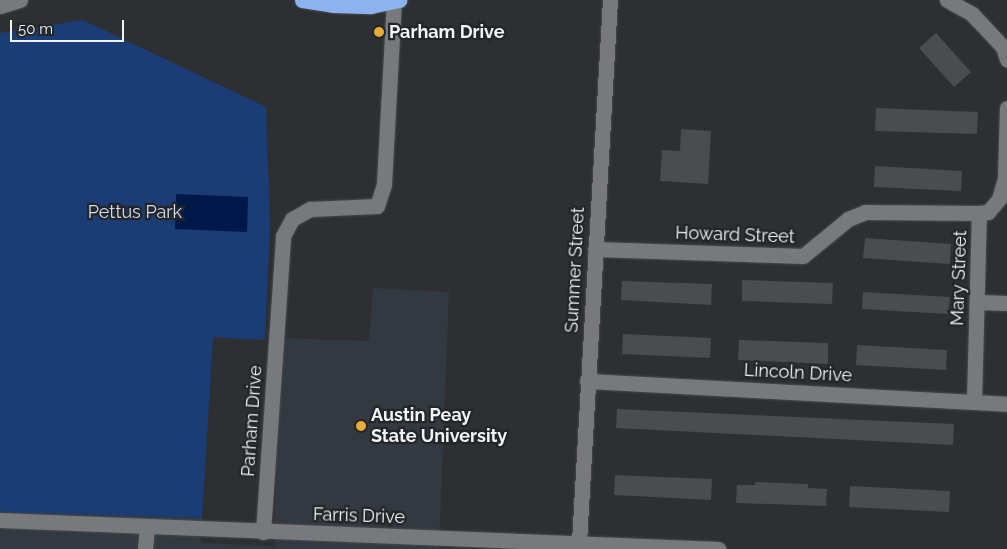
<!DOCTYPE html>
<style>
body{margin:0}
#map{position:relative;width:1007px;height:549px;overflow:hidden;background:#2d2f32;font-family:Raleway,sans-serif}
div>[style]{position:absolute}
[style*='--x']{left:calc(var(--x)*1px);top:calc(var(--y)*1px);width:calc(var(--w)*1px);rotate:calc(var(--a)*1deg)}
.built>*{inset:0;background:#333941}
.green>*{inset:0;background:#1a3d76}
.water>*{inset:0;background:#00184a}
.building>*{inset:0;background:#4a4c50}
.roads{filter:drop-shadow(0 0 1px #4a4c4f) drop-shadow(0 0 1px #4a4c4f)}
.minor>*{height:15px;margin:-7.5px;padding:0 7.5px;transform-origin:7.5px;border-radius:7.5px;background:#77797d}
.highway>*{height:15px;margin:-7.5px;padding:0 7.5px;transform-origin:7.5px;border-radius:7.5px;background:#8db3ef}
.dots>*{width:14px;height:14px;translate:-50% -50%;box-sizing:border-box;border:2px solid #232528;border-radius:50%}
span{translate:-50% -50%;white-space:nowrap;text-align:center;line-height:1.15;-webkit-text-stroke:4.5px #232528;paint-order:stroke}
.poi-label{font-size:18px;color:#f2f3f5;font-weight:700}
.left{translate:0 -50%;text-align:left}
.park-label{font-size:18px;color:#d2dff3}
.street-label{font-size:18px;color:#f2f3f5}
.scale{position:absolute;left:10px;top:20px;width:114px;height:22px;box-sizing:border-box;border:2px solid #f2f3f5;border-top:0;padding-left:6px;font-size:15px;line-height:18px;white-space:nowrap;color:#f2f3f5;-webkit-text-stroke:4px #232528;paint-order:stroke}
</style>
<div id="map">
<div class="built">
<i style="clip-path:polygon(373px 288px,449px 292px,439px 549px,0 549px,0 512px,202px 518px,201px 543px,274px 546px,281px 338px,369px 341px)"></i>
</div>
<div class="green">
<i style="clip-path:polygon(83px 20px,266px 107px,270px 223px,265px 340px,213px 337px,202px 518px,0 512px,0 33px)"></i>
</div>
<div class="water">
<i style="clip-path:polygon(176px 194px,248px 197px,247px 232px,175px 229px)"></i>
</div>
<div class="building">
<i style="clip-path:polygon(936px 33px,971px 72px,954px 87px,919px 48px)"></i>
<i style="clip-path:polygon(876px 108px,978px 112px,977px 134px,875px 131px)"></i>
<i style="clip-path:polygon(681px 129px,711px 131px,708px 184px,660px 181px,662px 150px,680px 151px)"></i>
<i style="clip-path:polygon(875px 166px,962px 171px,961px 191px,874px 187px)"></i>
<i style="clip-path:polygon(865px 238px,951px 244px,950px 264px,863px 258px)"></i>
<i style="clip-path:polygon(742px 280px,833px 283px,832px 304px,742px 301px)"></i>
<i style="clip-path:polygon(622px 281px,712px 284px,711px 305px,621px 300px)"></i>
<i style="clip-path:polygon(863px 292px,950px 297px,948px 314px,862px 309px)"></i>
<i style="clip-path:polygon(623px 334px,711px 338px,710px 358px,622px 354px)"></i>
<i style="clip-path:polygon(739px 340px,828px 343px,828px 364px,738px 360px)"></i>
<i style="clip-path:polygon(857px 345px,947px 350px,946px 370px,856px 365px)"></i>
<i style="clip-path:polygon(617px 409px,954px 424px,953px 445px,616px 428px)"></i>
<i style="clip-path:polygon(615px 475px,712px 479px,711px 500px,614px 495px)"></i>
<i style="clip-path:polygon(755px 482px,808px 484px,808px 488px,827px 489px,826px 506px,736px 503px,737px 485px,755px 485px)"></i>
<i style="clip-path:polygon(850px 486px,950px 491px,949px 512px,849px 507px)"></i>
</div>
<div class="roads">
<div class="minor">
<i style="--x:947;--y:0;--w:29;--a:29"></i>
<i style="--x:972;--y:14;--w:45;--a:46.8"></i>
<i style="--x:1003;--y:47;--w:13;--a:72"></i>
<i style="--x:0;--y:6;--w:21;--a:-17"></i>
<i style="--x:595;--y:249;--w:208;--a:1.9"></i>
<i style="--x:803;--y:256;--w:58;--a:-39.4"></i>
<i style="--x:848;--y:219;--w:18;--a:-22"></i>
<i style="--x:865;--y:212;--w:114;--a:0.5"></i>
<i style="--x:977;--y:302;--w:30;--a:2"></i>
<i style="--x:587;--y:381;--w:421;--a:3.1"></i>
<i style="--x:974;--y:401;--w:188;--a:-88.5"></i>
<i style="--x:979;--y:213;--w:9;--a:-6"></i>
<i style="--x:988;--y:212;--w:17;--a:-50"></i>
<i style="--x:999;--y:199;--w:22;--a:-74"></i>
<i style="--x:1005;--y:178;--w:70;--a:-88.4"></i>
<i style="--x:0;--y:520;--w:719;--a:2.31"></i>
<i style="--x:263;--y:532;--w:297;--a:-86.1"></i>
<i style="--x:283;--y:236;--w:19;--a:-62"></i>
<i style="--x:292;--y:219;--w:21;--a:-29"></i>
<i style="--x:310;--y:209;--w:67;--a:-2.6"></i>
<i style="--x:377;--y:206;--w:23;--a:-72"></i>
<i style="--x:384;--y:184;--w:184;--a:-86.9"></i>
<i style="--x:579;--y:542;--w:543;--a:-86.73"></i>
<i style="--x:145;--y:549;--w:22;--a:-85"></i>
</div>
<div class="highway">
<i style="--x:302;--y:0;--w:31;--a:9"></i>
<i style="--x:333;--y:5;--w:38;--a:2"></i>
<i style="--x:371;--y:6;--w:29;--a:-12"></i>
</div>
</div>
<div class="dots">
<i style="left:379px;top:32px;background:#e8ac37"></i>
<i style="left:361px;top:426px;background:#e8ac37"></i>
</div>
<div class="poi-label">
<span class="left" style="left:389px;top:32px">Parham Drive</span>
<span class="left" style="left:371px;top:426px">Austin Peay<br>State University</span>
</div>
<div class="park-label">
<span style="left:135px;top:212px">Pettus Park</span>
</div>
<div class="street-label">
<span style="left:735px;top:235px;rotate:2deg">Howard Street</span>
<span style="left:575px;top:270px;rotate:-87deg">Summer Street</span>
<span style="left:959px;top:278px;rotate:-88deg">Mary Street</span>
<span style="left:798px;top:373px;rotate:3deg">Lincoln Drive</span>
<span style="left:252px;top:421px;rotate:-86deg">Parham Drive</span>
<span style="left:359px;top:516px;rotate:2deg">Farris Drive</span>
</div>
<div class="scale">50 m</div>
</div>
